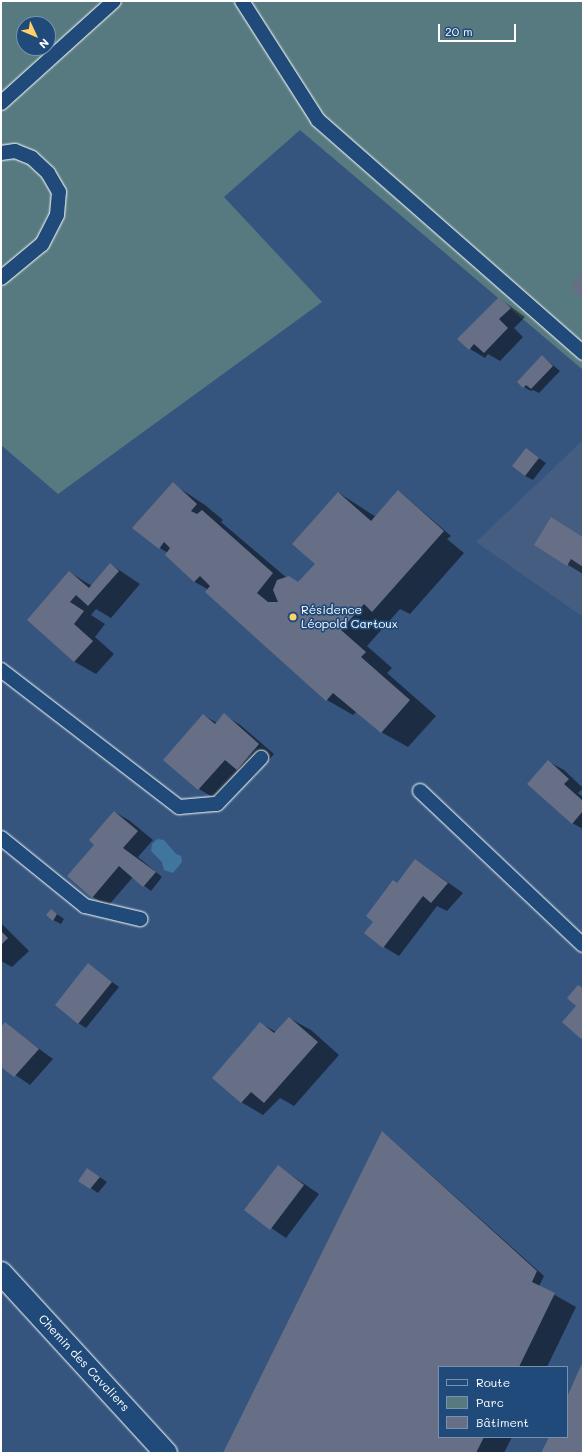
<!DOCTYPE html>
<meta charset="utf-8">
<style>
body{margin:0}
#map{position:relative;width:584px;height:1454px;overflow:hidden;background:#35557e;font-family:Mali,sans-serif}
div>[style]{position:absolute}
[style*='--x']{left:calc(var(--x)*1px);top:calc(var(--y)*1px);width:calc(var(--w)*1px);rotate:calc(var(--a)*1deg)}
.built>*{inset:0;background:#445d81}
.green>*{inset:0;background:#567a80}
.water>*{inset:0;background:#40769d}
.shadow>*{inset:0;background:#0007}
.building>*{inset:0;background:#676f87}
.roads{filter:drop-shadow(0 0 1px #fff) drop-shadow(0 0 1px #fff)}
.lane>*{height:14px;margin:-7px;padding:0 7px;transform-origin:7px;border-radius:7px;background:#1f4a7a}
.street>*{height:22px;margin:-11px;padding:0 11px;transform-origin:11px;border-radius:11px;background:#1f4a7a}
.dots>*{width:11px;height:11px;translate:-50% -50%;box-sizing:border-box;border:2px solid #1f4a7a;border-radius:50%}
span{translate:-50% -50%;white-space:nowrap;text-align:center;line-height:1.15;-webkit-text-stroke:3.5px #1f4a7a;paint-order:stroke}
.poi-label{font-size:12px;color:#fff}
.left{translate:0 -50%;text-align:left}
.street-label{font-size:12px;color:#fff}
.frame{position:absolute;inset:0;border:2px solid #fff;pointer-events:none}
.legend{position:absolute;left:438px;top:1366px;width:130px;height:72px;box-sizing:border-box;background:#1f4a7a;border:1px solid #7992af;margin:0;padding:5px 7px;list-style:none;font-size:12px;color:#fff}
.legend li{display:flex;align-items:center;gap:8px;height:20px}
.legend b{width:20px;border:1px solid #7992af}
.north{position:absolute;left:16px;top:16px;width:40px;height:40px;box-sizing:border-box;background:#1f4a7a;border:1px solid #7992af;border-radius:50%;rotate:134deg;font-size:11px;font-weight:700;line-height:16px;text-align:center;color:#fff}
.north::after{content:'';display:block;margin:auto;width:14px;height:18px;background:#ffd166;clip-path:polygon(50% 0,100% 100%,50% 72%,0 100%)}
.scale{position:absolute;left:438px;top:24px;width:78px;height:18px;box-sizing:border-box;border:2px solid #fff;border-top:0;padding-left:5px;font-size:12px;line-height:14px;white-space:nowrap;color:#fff;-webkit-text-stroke:3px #1f4a7a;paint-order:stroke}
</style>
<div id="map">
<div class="built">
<i style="clip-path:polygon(583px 440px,583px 617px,476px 542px)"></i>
</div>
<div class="green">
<i style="clip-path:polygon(evenodd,1px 1px,583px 1px,583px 370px,300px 130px,224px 197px,322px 302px,58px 494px,1px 445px,1px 1px,24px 24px,48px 24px,48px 48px,24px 48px,24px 24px)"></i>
</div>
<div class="water">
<i style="clip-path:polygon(157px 839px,164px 840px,176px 854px,181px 856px,182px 862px,173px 873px,164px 870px,162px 862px,151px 851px,152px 844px)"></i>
</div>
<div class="shadow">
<i style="clip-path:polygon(499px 298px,525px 317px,514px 328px,523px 337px,500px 361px,488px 354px,485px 358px,470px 349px)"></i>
<i style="clip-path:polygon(543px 357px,560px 371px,539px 393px,533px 390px,531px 391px,524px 387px)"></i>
<i style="clip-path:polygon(527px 450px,546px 463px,533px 480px,525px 476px)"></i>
<i style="clip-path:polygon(173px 484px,205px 505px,223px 520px,221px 522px,287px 578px,298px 583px,317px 564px,339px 493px,376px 517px,399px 491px,451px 536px,447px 539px,464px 553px,410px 614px,400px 609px,367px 646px,392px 668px,387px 673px,436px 716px,408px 747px,381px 732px,357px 711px,353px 715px,327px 700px,209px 590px,195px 582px,166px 555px,168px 553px,160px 548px)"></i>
<i style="clip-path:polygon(551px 518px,583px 537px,583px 574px,535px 545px)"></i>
<i style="clip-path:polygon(110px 564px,140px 584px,111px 618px,96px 609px,91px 615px,105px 624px,95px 637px,114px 654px,96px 674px,75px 662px,28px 620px,69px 572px,92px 586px)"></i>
<i style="clip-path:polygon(203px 715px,217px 723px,224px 715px,239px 724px,274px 754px,253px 778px,239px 770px,214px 798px,199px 789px,164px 760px)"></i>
<i style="clip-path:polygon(549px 762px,564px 770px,583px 788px,578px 793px,583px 797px,583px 829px,572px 823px)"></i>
<i style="clip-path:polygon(115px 812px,130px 821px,153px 840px,138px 857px,162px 877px,151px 891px,133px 877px,108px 906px,93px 897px,95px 845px)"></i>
<i style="clip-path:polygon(416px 860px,463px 893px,447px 911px,437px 906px,399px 956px,384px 947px,398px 884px)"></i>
<i style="clip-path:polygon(51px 910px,64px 919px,61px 924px,53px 920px)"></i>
<i style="clip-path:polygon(1px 923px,29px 951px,12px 967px,1px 961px)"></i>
<i style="clip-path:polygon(88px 964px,119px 987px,86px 1028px,78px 1023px)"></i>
<i style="clip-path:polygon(289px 1018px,311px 1030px,339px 1055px,294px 1106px,280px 1098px,263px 1115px,241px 1102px,260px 1023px,276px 1032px)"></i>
<i style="clip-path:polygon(5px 1024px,53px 1059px,30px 1085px,1px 1065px,1px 1028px)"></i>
<i style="clip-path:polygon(383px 1132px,544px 1276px,539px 1286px,576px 1307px,547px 1367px,439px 1367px,439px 1437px,512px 1437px,504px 1453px,225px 1453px)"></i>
<i style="clip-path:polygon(278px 1166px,319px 1194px,286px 1238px,245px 1210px)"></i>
<i style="clip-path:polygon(88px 1169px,107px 1182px,98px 1193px,79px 1180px)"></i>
</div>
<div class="building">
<i style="clip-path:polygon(583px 272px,583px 299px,570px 287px)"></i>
<i style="clip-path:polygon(499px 297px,511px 308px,499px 319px,508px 328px,484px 353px,474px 344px,469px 350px,457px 339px)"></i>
<i style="clip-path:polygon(542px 355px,553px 366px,531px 389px,526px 385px,523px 388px,517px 382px)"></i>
<i style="clip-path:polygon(526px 448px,539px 458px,525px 476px,512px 466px)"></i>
<i style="clip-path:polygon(173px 482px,197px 504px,191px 511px,197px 514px,202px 510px,273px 573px,257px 593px,268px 602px,278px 602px,273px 590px,277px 580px,289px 576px,298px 582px,315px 564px,292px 544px,338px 492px,371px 521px,398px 490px,444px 531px,372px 612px,364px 604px,341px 630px,366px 652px,361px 657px,410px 700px,381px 733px,333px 693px,326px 701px,205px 592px,210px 586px,200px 576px,194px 582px,165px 555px,170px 548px,164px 542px,159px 549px,132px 528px)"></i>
<i style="clip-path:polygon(551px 517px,583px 537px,583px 567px,571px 559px,567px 566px,534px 545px)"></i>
<i style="clip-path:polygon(110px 563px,119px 571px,88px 606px,76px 595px,70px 602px,84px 611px,74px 624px,93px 641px,74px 662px,27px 620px,69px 571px,89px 588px)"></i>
<i style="clip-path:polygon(224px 713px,259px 744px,237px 770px,225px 760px,198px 790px,163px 760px,203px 714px,215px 724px)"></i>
<i style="clip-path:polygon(548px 760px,569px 779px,564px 784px,583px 801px,583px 811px,572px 824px,527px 784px)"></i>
<i style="clip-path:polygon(114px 811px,138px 831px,123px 848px,156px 872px,143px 887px,119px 866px,92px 898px,67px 876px,94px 845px,89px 840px)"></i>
<i style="clip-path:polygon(415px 859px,448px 883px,431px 903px,423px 896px,383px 948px,364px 933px,373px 922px,366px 916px,393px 880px,397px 883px)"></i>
<i style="clip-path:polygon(51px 909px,57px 914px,53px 921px,46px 915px)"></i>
<i style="clip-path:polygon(1px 931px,8px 938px,1px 945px)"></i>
<i style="clip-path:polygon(88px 963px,112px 982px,78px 1024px,55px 1005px)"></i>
<i style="clip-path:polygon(578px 985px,583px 988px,583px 1037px,581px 1039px,562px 1022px,576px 1006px,567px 998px)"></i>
<i style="clip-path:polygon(289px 1017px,318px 1042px,264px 1103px,251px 1092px,241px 1103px,212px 1078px,260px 1022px,274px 1033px)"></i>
<i style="clip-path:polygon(5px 1022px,39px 1049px,14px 1077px,1px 1067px,1px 1027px)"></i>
<i style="clip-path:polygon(382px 1131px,537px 1271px,532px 1282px,555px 1293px,519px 1367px,439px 1367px,439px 1437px,484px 1437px,476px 1453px,223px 1453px)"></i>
<i style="clip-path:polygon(278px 1165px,304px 1185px,270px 1230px,244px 1210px)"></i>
<i style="clip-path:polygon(87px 1168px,100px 1177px,90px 1189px,78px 1181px)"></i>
<i style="clip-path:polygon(583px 1361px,583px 1453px,541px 1453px,549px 1437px,567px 1437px,567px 1397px)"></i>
</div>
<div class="roads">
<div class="lane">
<i style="--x:242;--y:1;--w:141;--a:57.4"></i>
<i style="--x:318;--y:120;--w:353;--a:41.3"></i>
<i style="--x:1;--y:103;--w:152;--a:-42.1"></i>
<i style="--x:1;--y:153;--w:14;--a:-8"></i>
<i style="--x:15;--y:151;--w:18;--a:22"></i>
<i style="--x:32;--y:158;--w:22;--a:43"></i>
<i style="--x:48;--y:173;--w:22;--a:60"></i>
<i style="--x:59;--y:192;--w:23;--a:95"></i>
<i style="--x:57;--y:215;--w:33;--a:117"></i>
<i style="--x:42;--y:244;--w:53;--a:140.3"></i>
<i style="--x:1;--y:670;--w:225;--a:37.6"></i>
<i style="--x:179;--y:807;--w:38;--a:-5"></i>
<i style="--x:217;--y:804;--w:64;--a:-46.3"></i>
<i style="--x:420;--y:791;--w:224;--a:43.4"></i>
<i style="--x:1;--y:838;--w:108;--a:39"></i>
<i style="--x:85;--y:906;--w:57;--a:13.3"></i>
</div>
<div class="street">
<i style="--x:1;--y:1273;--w:244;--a:47.5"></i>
</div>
</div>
<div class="dots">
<i style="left:293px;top:617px;background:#ffd166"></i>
</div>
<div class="poi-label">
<span class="left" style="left:301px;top:617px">Résidence<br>Léopold Cartoux</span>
</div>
<div class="street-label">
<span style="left:84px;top:1363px;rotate:47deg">Chemin des Cavaliers</span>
</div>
<div class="frame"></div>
<ul class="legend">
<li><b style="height:5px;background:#1f4a7a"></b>Route</li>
<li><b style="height:11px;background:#567a80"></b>Parc</li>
<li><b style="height:11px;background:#676f87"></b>Bâtiment</li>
</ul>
<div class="north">N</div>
<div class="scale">20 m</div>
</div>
